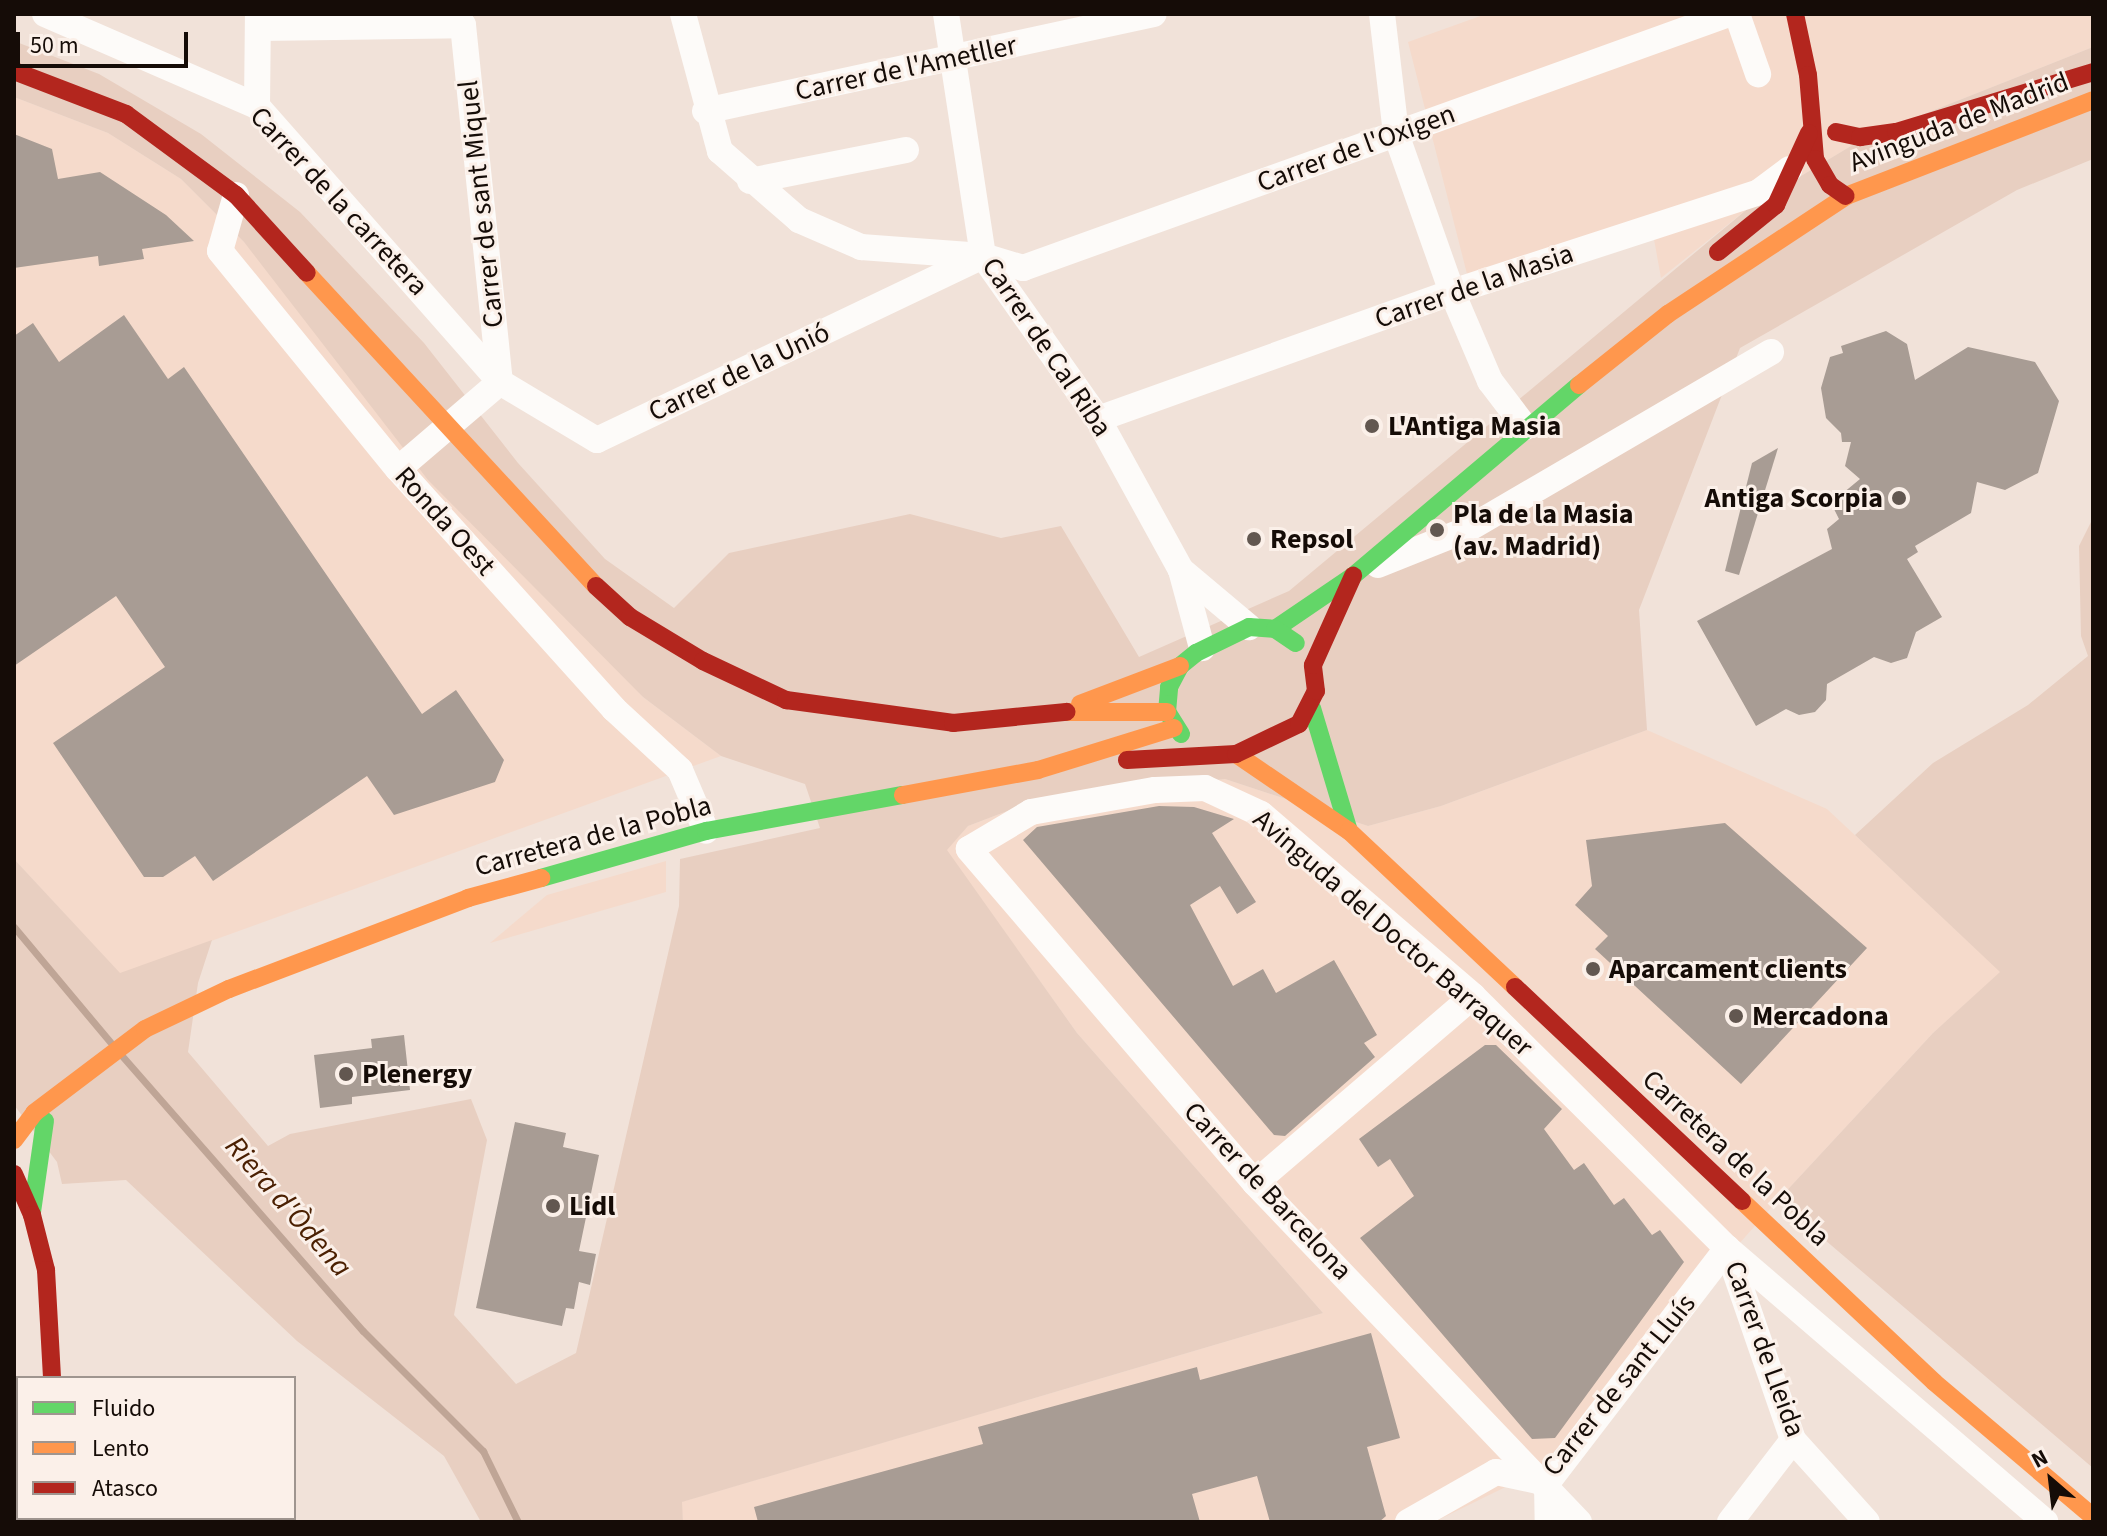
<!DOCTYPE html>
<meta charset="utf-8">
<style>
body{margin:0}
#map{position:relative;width:2107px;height:1536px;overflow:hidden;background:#f1e2d9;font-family:"Source Sans 3",sans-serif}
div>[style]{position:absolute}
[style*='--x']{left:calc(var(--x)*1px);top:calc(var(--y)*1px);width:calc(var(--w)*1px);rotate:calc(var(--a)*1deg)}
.built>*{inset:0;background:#f5dacb}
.green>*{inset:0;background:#e8cfc1}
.stream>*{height:7px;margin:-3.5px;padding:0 3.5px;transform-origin:3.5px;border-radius:3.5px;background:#bfa596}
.building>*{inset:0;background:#a89c94}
.street>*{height:26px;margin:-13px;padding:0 13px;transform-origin:13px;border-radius:13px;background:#fdfbf9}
.fast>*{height:18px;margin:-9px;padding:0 9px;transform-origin:9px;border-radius:9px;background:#63d668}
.slow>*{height:18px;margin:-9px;padding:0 9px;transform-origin:9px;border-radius:9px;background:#ff974d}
.jam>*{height:18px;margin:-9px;padding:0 9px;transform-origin:9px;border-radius:9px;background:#b3261e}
.dots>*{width:22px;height:22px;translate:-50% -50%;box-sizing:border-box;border:4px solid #fbf0e9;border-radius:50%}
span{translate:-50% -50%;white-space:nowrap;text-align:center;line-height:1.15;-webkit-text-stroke:6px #fbf0e9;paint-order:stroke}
.street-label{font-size:28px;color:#150c07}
.poi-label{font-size:28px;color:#150c07;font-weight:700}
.left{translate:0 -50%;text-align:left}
.right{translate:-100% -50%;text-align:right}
.water-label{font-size:30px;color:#4b2002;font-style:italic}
.frame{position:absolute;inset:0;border:16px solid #150c07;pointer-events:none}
.legend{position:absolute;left:16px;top:1376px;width:280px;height:144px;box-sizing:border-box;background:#fbf0e9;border:2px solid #9f958f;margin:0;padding:10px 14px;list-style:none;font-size:24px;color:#150c07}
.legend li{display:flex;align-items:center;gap:16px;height:40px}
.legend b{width:40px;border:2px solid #9f958f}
.north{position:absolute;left:2011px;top:1440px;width:80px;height:80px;-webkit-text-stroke:6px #fbf0e9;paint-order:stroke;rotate:332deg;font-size:22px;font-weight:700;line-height:32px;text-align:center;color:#150c07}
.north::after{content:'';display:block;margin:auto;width:28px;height:36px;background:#150c07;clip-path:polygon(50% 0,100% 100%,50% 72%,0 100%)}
.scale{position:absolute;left:16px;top:32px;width:172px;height:36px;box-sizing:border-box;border:4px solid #150c07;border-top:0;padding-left:10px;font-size:24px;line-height:28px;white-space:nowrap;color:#150c07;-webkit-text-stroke:6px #fbf0e9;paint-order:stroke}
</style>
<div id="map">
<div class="built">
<i style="clip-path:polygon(1486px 14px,2093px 14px,2093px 47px,1866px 137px,1751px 206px,1661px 278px,1650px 217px,1467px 274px,1408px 42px)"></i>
<i style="clip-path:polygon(14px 97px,108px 133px,181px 179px,244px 242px,643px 697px,721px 756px,120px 974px,14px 859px)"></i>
<i style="clip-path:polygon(1647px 730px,1827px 809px,2001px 972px,1933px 1033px,1778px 1200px,1536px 1472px,1434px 1522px,683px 1522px,681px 1502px,1323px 1313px,1077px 1033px,946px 850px,968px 826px,1031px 802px,1225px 779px,1368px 826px,1441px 806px)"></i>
<i style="clip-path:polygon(666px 861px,666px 892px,490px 943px,547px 895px)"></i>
</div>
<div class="green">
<i style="clip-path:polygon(14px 41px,99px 74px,201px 134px,300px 212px,424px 343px,518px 463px,605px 559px,674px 608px,729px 553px,910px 514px,1001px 538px,1061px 526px,1139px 657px,1289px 591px,1751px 206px,1866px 137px,2093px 47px,2093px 159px,2017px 190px,1740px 348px,1639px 610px,1647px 730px,1441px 806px,1368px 826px,1225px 779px,1031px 802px,968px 826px,947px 850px,1077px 1033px,1323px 1313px,682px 1502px,683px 1522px,481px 1522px,444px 1456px,297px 1341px,126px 1180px,62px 1184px,57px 1162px,14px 1105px,14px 859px,120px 973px,212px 940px,198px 983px,188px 1052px,268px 1146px,290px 1134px,471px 1099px,487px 1140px,454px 1315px,516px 1384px,576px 1353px,679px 906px,680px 859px,820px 828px,805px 784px,721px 756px,643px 697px,428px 480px,244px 242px,181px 179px,108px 133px,14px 97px)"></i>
<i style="clip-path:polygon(2093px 518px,2093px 1468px,1778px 1200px,1933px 1033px,2000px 972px,1855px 835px,1933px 763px,2028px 705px,2088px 656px,2081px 636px,2079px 546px)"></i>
</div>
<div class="stream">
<i style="--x:14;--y:927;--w:150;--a:50.1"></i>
<i style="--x:123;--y:1057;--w:364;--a:48.8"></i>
<i style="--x:363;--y:1331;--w:170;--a:45"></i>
<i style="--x:483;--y:1451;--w:79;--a:63.8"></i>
</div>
<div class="building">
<i style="clip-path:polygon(14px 134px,52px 149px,58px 179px,100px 172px,166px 215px,194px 241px,142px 249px,144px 259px,99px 266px,98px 256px,14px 268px)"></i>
<i style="clip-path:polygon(124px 315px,168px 379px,184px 367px,422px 714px,456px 690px,504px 760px,495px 782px,394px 815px,367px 776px,213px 881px,195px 856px,163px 877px,144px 877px,53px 743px,165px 667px,116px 596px,14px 666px,14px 336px,33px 323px,59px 362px)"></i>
<i style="clip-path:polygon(1886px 331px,1907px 344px,1915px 380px,1968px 347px,2035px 362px,2059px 401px,2038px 473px,2005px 490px,1977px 482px,1971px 513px,1915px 546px,1918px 552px,1907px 559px,1942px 617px,1916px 632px,1907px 658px,1891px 663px,1874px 657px,1827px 684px,1826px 700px,1815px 712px,1799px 715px,1786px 709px,1756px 726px,1697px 621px,1832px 549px,1827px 529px,1839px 519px,1831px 503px,1860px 479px,1845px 466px,1851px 442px,1842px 442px,1841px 433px,1826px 418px,1821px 388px,1830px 357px,1843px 353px,1841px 346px)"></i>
<i style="clip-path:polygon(1778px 448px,1739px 575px,1725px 571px,1752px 463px)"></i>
<i style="clip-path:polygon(1159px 806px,1194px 807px,1234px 819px,1212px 833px,1256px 902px,1237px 914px,1220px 886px,1190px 905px,1233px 986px,1263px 969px,1276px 993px,1334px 960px,1377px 1035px,1364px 1043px,1375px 1057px,1285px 1136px,1274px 1135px,1023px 840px,1037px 827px)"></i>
<i style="clip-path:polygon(1725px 823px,1867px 948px,1741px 1084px,1595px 949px,1608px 936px,1575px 905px,1592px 886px,1586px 840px)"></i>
<i style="clip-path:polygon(404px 1035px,410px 1090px,352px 1097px,352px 1104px,320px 1108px,314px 1055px,372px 1048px,371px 1039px)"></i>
<i style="clip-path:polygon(1485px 1045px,1496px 1045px,1562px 1109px,1544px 1129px,1574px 1170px,1584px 1163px,1614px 1205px,1624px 1198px,1652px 1235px,1660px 1230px,1684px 1262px,1555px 1438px,1532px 1439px,1360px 1238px,1414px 1196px,1390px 1159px,1378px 1167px,1359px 1139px)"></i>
<i style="clip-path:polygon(515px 1122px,566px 1133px,563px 1147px,599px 1155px,579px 1251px,596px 1254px,590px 1285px,579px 1282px,574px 1309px,566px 1308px,562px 1326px,476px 1308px)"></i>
<i style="clip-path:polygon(1371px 1333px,1400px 1438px,1367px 1447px,1386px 1516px,1379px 1522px,1270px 1522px,1257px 1476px,1192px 1494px,1200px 1522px,758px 1522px,754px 1507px,983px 1444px,978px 1427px,1197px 1367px,1200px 1380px)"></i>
</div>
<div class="street">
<i style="--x:45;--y:14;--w:231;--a:23.5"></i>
<i style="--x:257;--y:106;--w:368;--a:48.6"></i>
<i style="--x:500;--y:382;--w:113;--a:30.9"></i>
<i style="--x:597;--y:440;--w:424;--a:-25.5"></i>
<i style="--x:683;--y:14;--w:142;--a:74.9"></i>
<i style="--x:720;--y:151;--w:105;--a:41.1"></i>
<i style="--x:799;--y:220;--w:68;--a:23.5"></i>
<i style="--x:861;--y:247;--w:122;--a:4.2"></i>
<i style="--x:983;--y:256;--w:42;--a:16.7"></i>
<i style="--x:1023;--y:268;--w:750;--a:-19.79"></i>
<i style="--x:946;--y:14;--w:245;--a:81.3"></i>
<i style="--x:983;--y:256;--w:199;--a:54.8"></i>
<i style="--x:1098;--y:419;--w:172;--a:61.2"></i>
<i style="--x:1181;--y:570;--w:81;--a:74.9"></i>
<i style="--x:1382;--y:14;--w:121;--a:83.3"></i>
<i style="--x:1396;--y:134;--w:168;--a:70.5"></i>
<i style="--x:1452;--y:292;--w:97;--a:66.9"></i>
<i style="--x:1490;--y:381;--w:58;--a:52.7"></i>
<i style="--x:1737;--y:14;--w:64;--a:70.7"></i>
<i style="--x:260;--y:28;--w:203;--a:-0.8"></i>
<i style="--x:463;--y:25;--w:359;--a:84.1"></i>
<i style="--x:500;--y:382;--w:134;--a:139.5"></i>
<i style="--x:257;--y:106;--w:92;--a:-89.4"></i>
<i style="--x:705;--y:111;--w:459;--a:-12.2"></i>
<i style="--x:750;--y:181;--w:159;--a:-11.2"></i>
<i style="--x:236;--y:195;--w:58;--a:105.9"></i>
<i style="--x:220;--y:251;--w:281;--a:50.8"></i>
<i style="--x:398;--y:469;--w:323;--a:48"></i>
<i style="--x:614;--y:709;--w:90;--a:42.7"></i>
<i style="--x:680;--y:770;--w:66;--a:66.9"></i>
<i style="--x:1098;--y:419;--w:376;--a:-19.7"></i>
<i style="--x:1452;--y:292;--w:323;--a:-18"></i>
<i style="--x:1759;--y:192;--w:38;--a:-37"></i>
<i style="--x:1378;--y:565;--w:97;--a:-21.8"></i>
<i style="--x:1468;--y:529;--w:351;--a:-30.3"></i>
<i style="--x:1181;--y:570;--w:89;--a:40"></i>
<i style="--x:1255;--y:1183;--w:287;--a:-40.6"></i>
<i style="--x:1727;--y:1248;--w:203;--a:71"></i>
<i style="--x:1793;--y:1440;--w:110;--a:47.9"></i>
<i style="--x:1547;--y:1483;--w:296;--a:-52.5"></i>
<i style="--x:1547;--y:1483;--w:39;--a:89"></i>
<i style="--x:1408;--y:1522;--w:101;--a:-29.6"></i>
<i style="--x:1496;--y:1472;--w:52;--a:12.2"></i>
<i style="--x:1579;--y:1522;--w:469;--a:-133.7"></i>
<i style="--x:1255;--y:1183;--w:440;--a:-130.6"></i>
<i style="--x:969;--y:849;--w:72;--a:-30.8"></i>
<i style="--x:1031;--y:812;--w:126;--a:-10.1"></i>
<i style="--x:1155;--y:790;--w:50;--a:-2.3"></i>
<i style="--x:1205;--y:788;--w:62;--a:24.9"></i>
<i style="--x:1261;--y:814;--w:279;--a:40.6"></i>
<i style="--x:1473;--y:996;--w:358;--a:44.8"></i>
<i style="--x:1727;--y:1248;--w:420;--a:40.7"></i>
<i style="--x:1730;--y:1522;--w:103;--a:-52.5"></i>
</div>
<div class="fast">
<i style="--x:1275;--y:629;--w:94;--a:-34.2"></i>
<i style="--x:1353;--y:576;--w:296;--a:-40.2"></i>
<i style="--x:1312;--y:708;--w:128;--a:73.3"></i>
<i style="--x:1181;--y:734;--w:26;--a:-122"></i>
<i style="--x:1167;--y:712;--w:25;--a:-85"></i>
<i style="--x:1169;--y:687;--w:24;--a:-62"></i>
<i style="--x:1180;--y:666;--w:21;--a:-39"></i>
<i style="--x:1196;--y:653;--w:59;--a:-26.1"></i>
<i style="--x:1249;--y:627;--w:26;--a:4"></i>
<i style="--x:1275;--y:629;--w:25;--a:34"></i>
<i style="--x:541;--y:878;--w:172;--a:-15.9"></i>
<i style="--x:706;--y:831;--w:200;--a:-10.4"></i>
<i style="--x:32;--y:1212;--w:92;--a:-81.9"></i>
<i style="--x:16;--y:1522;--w:5;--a:-68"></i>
</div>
<div class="slow">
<i style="--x:307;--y:273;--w:426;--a:47.3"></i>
<i style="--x:1579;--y:385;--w:114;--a:-38.6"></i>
<i style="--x:1668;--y:314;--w:214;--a:-33.5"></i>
<i style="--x:1846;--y:196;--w:265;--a:-21.2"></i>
<i style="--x:1080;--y:704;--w:107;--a:-20.8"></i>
<i style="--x:1066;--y:712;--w:101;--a:0"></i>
<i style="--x:1236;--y:754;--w:137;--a:34.3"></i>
<i style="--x:1349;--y:831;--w:228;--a:43.2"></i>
<i style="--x:903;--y:795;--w:137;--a:-10.5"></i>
<i style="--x:1038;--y:770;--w:142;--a:-17.2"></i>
<i style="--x:14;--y:1140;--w:34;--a:-53"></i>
<i style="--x:34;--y:1113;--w:139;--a:-37.1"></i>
<i style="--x:145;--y:1029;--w:93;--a:-25.5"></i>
<i style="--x:229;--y:989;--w:256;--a:-20.8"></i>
<i style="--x:468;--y:898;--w:76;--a:-15.3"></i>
<i style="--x:1742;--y:1201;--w:264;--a:43.3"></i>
<i style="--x:1934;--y:1382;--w:209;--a:40.3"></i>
</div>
<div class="jam">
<i style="--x:1795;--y:14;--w:62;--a:78"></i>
<i style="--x:1808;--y:75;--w:84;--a:85.2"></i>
<i style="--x:1815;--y:159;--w:30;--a:60"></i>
<i style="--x:1830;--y:185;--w:19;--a:35"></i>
<i style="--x:14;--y:71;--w:120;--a:21"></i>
<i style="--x:126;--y:114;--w:137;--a:36.4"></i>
<i style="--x:236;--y:195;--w:105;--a:47.7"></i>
<i style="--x:1836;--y:132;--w:25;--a:12"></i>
<i style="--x:1860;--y:137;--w:36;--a:-8"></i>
<i style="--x:1896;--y:132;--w:206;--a:-16.9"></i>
<i style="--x:1718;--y:252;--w:75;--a:-39"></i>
<i style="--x:1776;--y:205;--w:79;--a:-65.4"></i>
<i style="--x:596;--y:586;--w:46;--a:42.4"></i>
<i style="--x:630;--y:617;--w:85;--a:31.1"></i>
<i style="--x:703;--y:661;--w:92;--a:25.2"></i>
<i style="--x:786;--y:700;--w:169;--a:7.8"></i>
<i style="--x:953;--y:723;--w:114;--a:-5.6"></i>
<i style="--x:1127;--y:760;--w:109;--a:-3.2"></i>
<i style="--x:1236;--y:754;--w:70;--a:-25.5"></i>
<i style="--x:1299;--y:724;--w:37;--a:-63"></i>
<i style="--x:1316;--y:691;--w:26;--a:-97"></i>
<i style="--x:1313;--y:665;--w:98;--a:-65.8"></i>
<i style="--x:1515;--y:987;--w:312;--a:43.3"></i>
<i style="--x:14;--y:1174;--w:45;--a:66.3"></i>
<i style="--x:32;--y:1215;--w:57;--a:75.7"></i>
<i style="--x:46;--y:1270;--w:108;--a:86.8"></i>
<i style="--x:14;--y:1460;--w:13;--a:-72"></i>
</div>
<div class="dots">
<i style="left:1372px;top:426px;background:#625750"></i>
<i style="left:1899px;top:498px;background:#625750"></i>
<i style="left:1437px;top:530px;background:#625750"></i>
<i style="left:1254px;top:539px;background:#625750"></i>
<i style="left:1593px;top:969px;background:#625750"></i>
<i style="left:1736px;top:1016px;background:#625750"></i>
<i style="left:346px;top:1074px;background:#625750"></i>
<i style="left:553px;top:1206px;background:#625750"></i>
</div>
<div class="street-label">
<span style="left:906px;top:68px;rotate:-12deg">Carrer de l'Ametller</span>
<span style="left:1959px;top:122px;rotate:-21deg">Avinguda de Madrid</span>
<span style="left:1356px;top:148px;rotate:-20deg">Carrer de l'Oxigen</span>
<span style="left:339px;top:201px;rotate:47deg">Carrer de la carretera</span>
<span style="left:481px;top:204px;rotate:-96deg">Carrer de sant Miquel</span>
<span style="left:1474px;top:286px;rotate:-19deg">Carrer de la Masia</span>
<span style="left:1047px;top:347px;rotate:56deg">Carrer de Cal Riba</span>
<span style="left:739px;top:372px;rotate:-25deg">Carrer de la Unió</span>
<span style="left:445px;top:521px;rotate:48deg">Ronda Oest</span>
<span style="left:593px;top:836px;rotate:-15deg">Carretera de la Pobla</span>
<span style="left:1393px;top:933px;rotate:41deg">Avinguda del Doctor Barraquer</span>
<span style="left:1736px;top:1158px;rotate:43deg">Carretera de la Pobla</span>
<span style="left:1268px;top:1191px;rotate:47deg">Carrer de Barcelona</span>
<span style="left:1765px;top:1349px;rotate:70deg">Carrer de Lleida</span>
<span style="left:1619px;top:1385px;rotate:-51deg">Carrer de sant Lluís</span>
</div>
<div class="poi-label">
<span class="left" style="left:1388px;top:426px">L'Antiga Masia</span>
<span class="right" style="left:1883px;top:498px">Antiga Scorpia</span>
<span class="left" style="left:1453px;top:530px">Pla de la Masia<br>(av. Madrid)</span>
<span class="left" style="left:1270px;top:539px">Repsol</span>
<span class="left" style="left:1609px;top:969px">Aparcament clients</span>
<span class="left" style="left:1752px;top:1016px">Mercadona</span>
<span class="left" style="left:362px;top:1074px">Plenergy</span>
<span class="left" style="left:569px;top:1206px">Lidl</span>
</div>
<div class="water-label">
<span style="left:288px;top:1207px;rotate:49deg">Riera d'Òdena</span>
</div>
<div class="frame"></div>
<ul class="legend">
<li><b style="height:10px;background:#63d668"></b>Fluido</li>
<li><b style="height:10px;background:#ff974d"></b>Lento</li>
<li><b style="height:10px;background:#b3261e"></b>Atasco</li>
</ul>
<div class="north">N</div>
<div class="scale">50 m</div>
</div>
